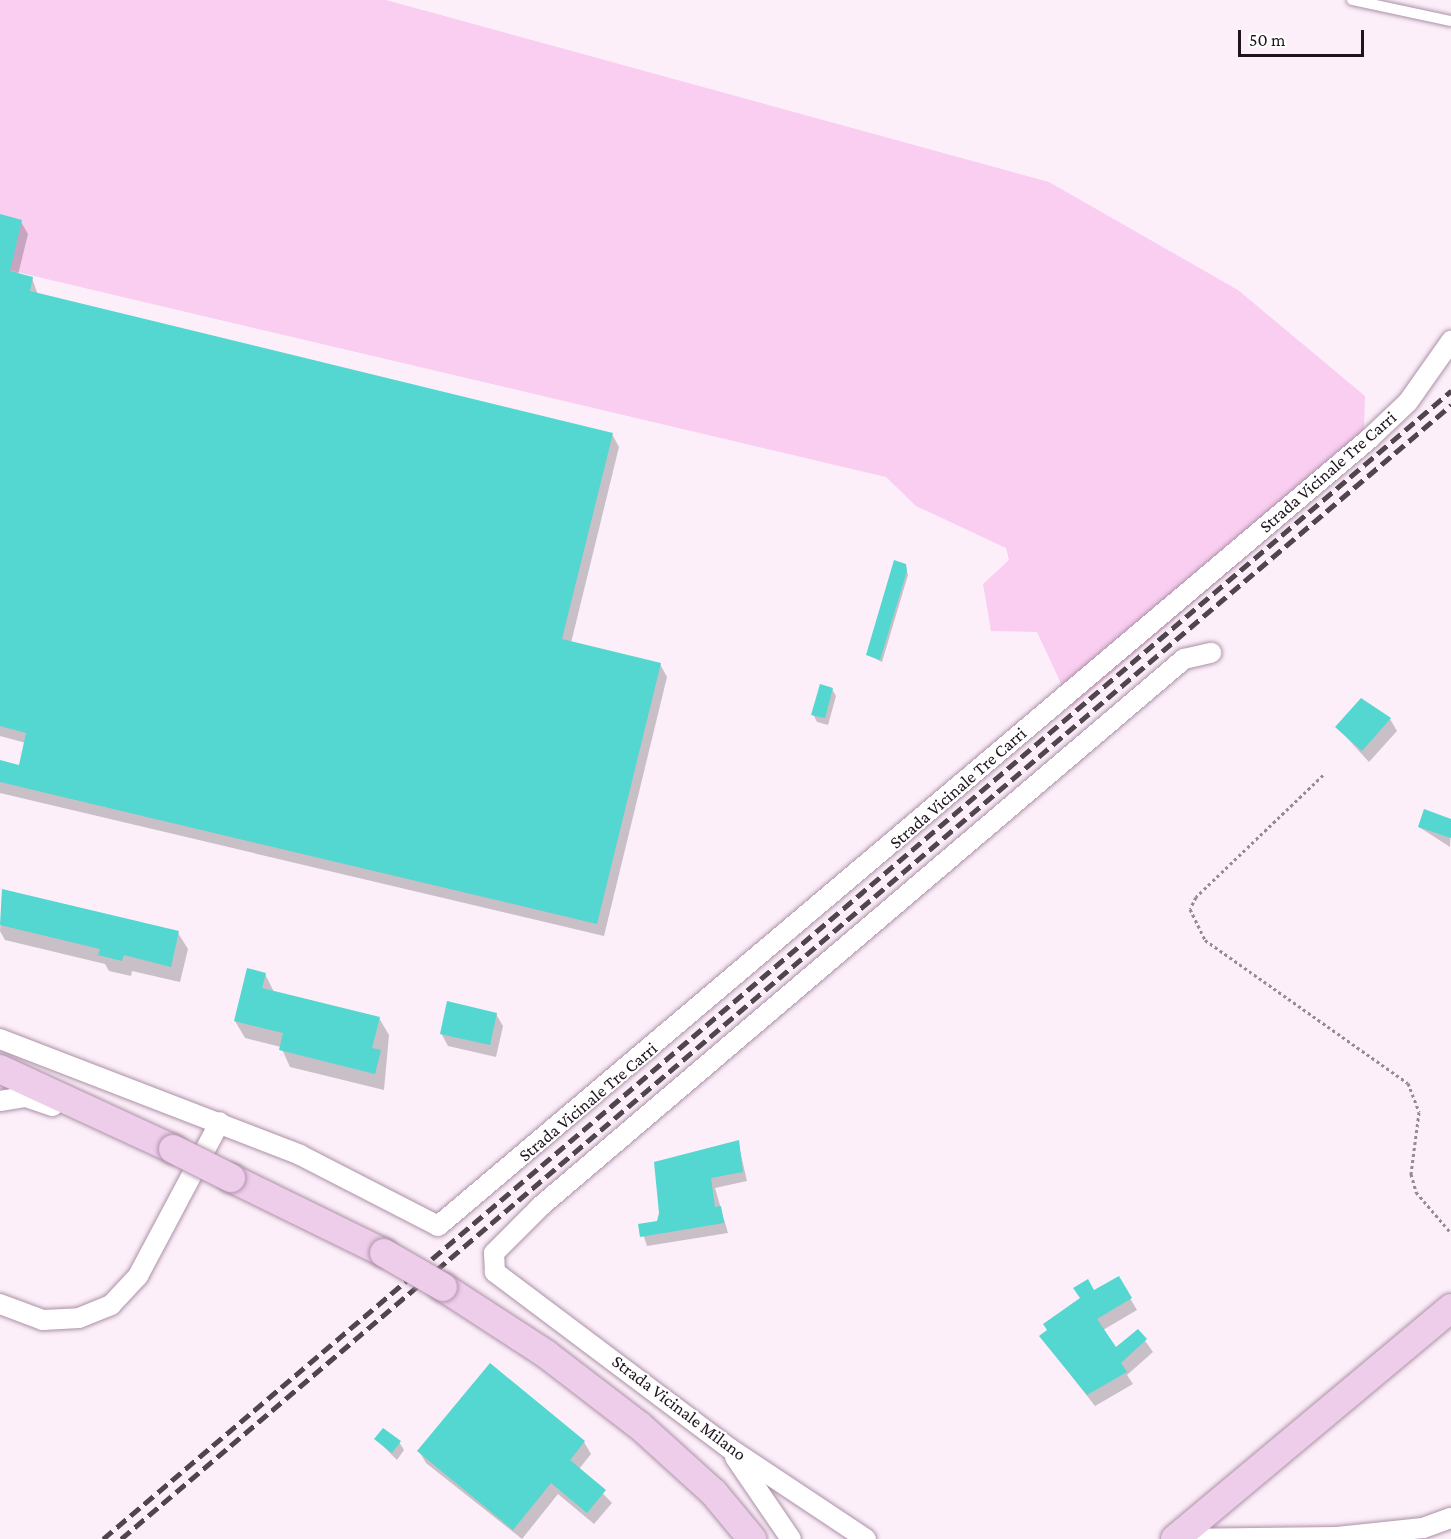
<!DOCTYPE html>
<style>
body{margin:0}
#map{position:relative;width:1451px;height:1539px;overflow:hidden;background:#fceff9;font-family:"Crimson Pro",serif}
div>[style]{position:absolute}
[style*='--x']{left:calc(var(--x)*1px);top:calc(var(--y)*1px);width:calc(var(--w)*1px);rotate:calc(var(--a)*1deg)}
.green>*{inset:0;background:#f9cef1}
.shadow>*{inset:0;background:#0003}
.building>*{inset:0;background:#54d6d1}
.path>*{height:3px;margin-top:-1.5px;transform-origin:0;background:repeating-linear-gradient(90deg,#968a93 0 3px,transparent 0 6px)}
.roads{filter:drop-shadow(0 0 2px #ac90a7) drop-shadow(0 0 2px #ac90a7)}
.service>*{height:10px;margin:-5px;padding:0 5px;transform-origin:5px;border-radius:5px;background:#fff}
.minor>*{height:20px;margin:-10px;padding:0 10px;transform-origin:10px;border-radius:10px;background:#fff}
.secondary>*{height:28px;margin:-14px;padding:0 14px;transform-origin:14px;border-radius:14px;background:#eecdea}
.rail>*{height:4.5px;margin-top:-2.25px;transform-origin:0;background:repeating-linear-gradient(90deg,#50444d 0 12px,transparent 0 18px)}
.bridges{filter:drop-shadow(0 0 2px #ac90a7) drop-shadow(0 0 2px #ac90a7)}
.secondary-bridge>*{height:28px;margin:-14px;padding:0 14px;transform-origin:14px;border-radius:14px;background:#eecdea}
span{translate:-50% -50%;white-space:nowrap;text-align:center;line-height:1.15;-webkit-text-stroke:4.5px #fff;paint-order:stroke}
.street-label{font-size:18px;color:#1f141d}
.scale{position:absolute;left:1238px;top:30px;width:126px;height:27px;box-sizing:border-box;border:3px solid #1f141d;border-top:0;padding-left:8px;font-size:18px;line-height:21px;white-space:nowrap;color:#1f141d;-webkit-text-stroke:4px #fff;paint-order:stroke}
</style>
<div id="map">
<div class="green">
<i style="clip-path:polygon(0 0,386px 0,1049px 182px,1238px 290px,1365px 396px,1364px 429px,1377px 445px,1072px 707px,1037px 632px,991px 631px,983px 584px,1009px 560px,1006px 548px,916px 506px,886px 477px,0 268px)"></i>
</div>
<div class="shadow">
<i style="clip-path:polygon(21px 222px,28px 234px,18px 275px,32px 278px,38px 295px,612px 434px,619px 447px,571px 643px,660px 664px,667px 677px,604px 936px,0 793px,0 762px,21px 766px,26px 743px,0 736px,0 228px)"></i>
<i style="clip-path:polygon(905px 565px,908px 575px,882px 662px,868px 655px)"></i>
<i style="clip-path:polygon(832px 689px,836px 696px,828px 725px,817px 722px,813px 714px)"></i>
<i style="clip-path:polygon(1361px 700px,1390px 719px,1397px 731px,1369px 762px,1337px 727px)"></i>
<i style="clip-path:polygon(1451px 820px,1450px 847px,1419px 827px)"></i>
<i style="clip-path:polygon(3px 891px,178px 933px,188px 949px,180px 982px,132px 971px,131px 976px,109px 971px,105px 964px,5px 940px,0 931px)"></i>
<i style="clip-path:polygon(265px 974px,274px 992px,379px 1018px,389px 1035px,384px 1090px,290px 1067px,281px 1047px,245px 1038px,235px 1021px)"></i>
<i style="clip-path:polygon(496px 1014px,503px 1026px,496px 1057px,448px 1046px,441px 1033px)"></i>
<i style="clip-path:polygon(738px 1142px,747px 1181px,715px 1188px,728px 1233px,647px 1246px,640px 1225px,658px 1222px)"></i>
<i style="clip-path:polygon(1118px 1278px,1137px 1310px,1103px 1330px,1116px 1349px,1138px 1331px,1153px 1352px,1127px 1375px,1133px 1384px,1095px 1406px,1041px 1337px)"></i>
<i style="clip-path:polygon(376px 1439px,399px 1442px,404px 1450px,397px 1460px)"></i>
<i style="clip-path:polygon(584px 1442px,591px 1454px,579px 1469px,612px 1503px,594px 1524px,558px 1494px,522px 1539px,426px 1463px,419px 1451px)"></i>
</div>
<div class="building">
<i style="clip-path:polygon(0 214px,22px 220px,10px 271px,33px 277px,30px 291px,613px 433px,562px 639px,661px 663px,597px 924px,0 782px,0 760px,19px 765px,26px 733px,0 726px)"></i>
<i style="clip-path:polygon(894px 560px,906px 564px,907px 571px,880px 660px,866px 655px)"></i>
<i style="clip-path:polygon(820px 684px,833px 688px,825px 718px,811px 715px)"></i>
<i style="clip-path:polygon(1361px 698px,1391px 718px,1362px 751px,1335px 727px)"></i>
<i style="clip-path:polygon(1424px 809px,1451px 819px,1451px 838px,1418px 827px)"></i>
<i style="clip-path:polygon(2px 889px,179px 931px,171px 967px,124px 955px,122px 961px,98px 955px,100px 949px,0 925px)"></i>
<i style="clip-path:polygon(247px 968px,266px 973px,262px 988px,380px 1017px,372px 1048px,381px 1050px,375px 1074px,279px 1050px,283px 1033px,234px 1021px)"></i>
<i style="clip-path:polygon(447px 1001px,497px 1013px,490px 1045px,440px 1034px)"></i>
<i style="clip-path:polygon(739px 1140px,743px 1172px,711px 1178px,715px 1207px,721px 1206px,724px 1223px,640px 1237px,638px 1224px,657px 1221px,659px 1213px,654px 1162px)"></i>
<i style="clip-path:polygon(1119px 1276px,1132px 1298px,1097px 1319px,1116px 1347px,1138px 1329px,1147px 1339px,1121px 1363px,1127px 1372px,1087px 1395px,1039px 1336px,1047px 1330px,1043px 1324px,1080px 1298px,1073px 1288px,1088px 1279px,1094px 1290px)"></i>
<i style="clip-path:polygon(490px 1363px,585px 1441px,570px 1460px,606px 1490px,587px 1513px,551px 1483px,513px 1530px,417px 1451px)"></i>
<i style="clip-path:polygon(383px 1428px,401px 1441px,392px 1453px,374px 1439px)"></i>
</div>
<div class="path">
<i style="--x:1323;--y:775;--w:176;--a:136.2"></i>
<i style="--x:1196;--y:897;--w:13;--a:117"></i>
<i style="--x:1190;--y:909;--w:34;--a:64"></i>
<i style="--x:1205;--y:940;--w:248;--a:35.2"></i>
<i style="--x:1408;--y:1083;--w:31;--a:69"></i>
<i style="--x:1419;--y:1112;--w:63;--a:97.4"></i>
<i style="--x:1411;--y:1174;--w:19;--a:74"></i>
<i style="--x:1416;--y:1192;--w:54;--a:49.5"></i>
</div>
<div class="roads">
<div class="service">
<i style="--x:1352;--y:0;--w:101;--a:12"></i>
</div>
<div class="minor">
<i style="--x:0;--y:1039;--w:322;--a:21.1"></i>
<i style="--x:300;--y:1155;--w:155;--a:27.2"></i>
<i style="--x:438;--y:1226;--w:1220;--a:-40.21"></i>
<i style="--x:1370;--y:438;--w:52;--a:-43.5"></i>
<i style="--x:1408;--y:402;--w:75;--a:-54.8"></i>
<i style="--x:0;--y:1101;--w:26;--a:-9"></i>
<i style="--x:26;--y:1097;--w:28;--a:19"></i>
<i style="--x:0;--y:1304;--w:46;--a:20.4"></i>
<i style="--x:43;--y:1320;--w:36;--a:-3"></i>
<i style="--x:79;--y:1318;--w:35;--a:-22"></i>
<i style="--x:111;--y:1305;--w:40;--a:-47"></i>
<i style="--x:138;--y:1276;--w:174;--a:-62"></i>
<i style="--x:735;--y:1457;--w:99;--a:55.7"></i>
<i style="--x:866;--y:1539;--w:164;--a:-146.4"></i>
<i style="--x:729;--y:1448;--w:293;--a:-143.1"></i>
<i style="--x:495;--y:1272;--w:19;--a:-93"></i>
<i style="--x:494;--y:1253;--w:68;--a:-45"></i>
<i style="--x:542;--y:1205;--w:843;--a:-40.38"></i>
<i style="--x:1184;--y:659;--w:28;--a:-13"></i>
<i style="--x:1176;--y:1539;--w:161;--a:-0.7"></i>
<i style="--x:1337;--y:1537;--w:86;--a:-6"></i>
<i style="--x:1423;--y:1528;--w:30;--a:-20"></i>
</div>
<div class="secondary">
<i style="--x:0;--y:1069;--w:191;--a:24.8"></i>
<i style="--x:231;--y:1178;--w:170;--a:26.1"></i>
<i style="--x:443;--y:1287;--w:123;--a:33"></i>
<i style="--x:546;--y:1354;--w:118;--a:37.5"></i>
<i style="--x:640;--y:1426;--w:100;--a:42.2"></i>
<i style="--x:714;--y:1493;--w:60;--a:50.4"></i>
<i style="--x:1175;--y:1539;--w:360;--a:-39.9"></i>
</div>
</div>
<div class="rail">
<i style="--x:103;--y:1539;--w:1771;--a:-40.42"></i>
<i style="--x:121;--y:1539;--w:1748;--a:-40.45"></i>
</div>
<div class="bridges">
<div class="secondary-bridge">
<i style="--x:173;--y:1149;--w:65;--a:26.6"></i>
<i style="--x:384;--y:1253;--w:68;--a:30"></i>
</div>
</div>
<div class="street-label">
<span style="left:1328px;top:472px;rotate:-41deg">Strada Vicinale Tre Carri</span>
<span style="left:958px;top:788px;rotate:-41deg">Strada Vicinale Tre Carri</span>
<span style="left:588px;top:1102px;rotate:-40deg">Strada Vicinale Tre Carri</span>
<span style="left:679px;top:1408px;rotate:37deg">Strada Vicinale Milano</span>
</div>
<div class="scale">50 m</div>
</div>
